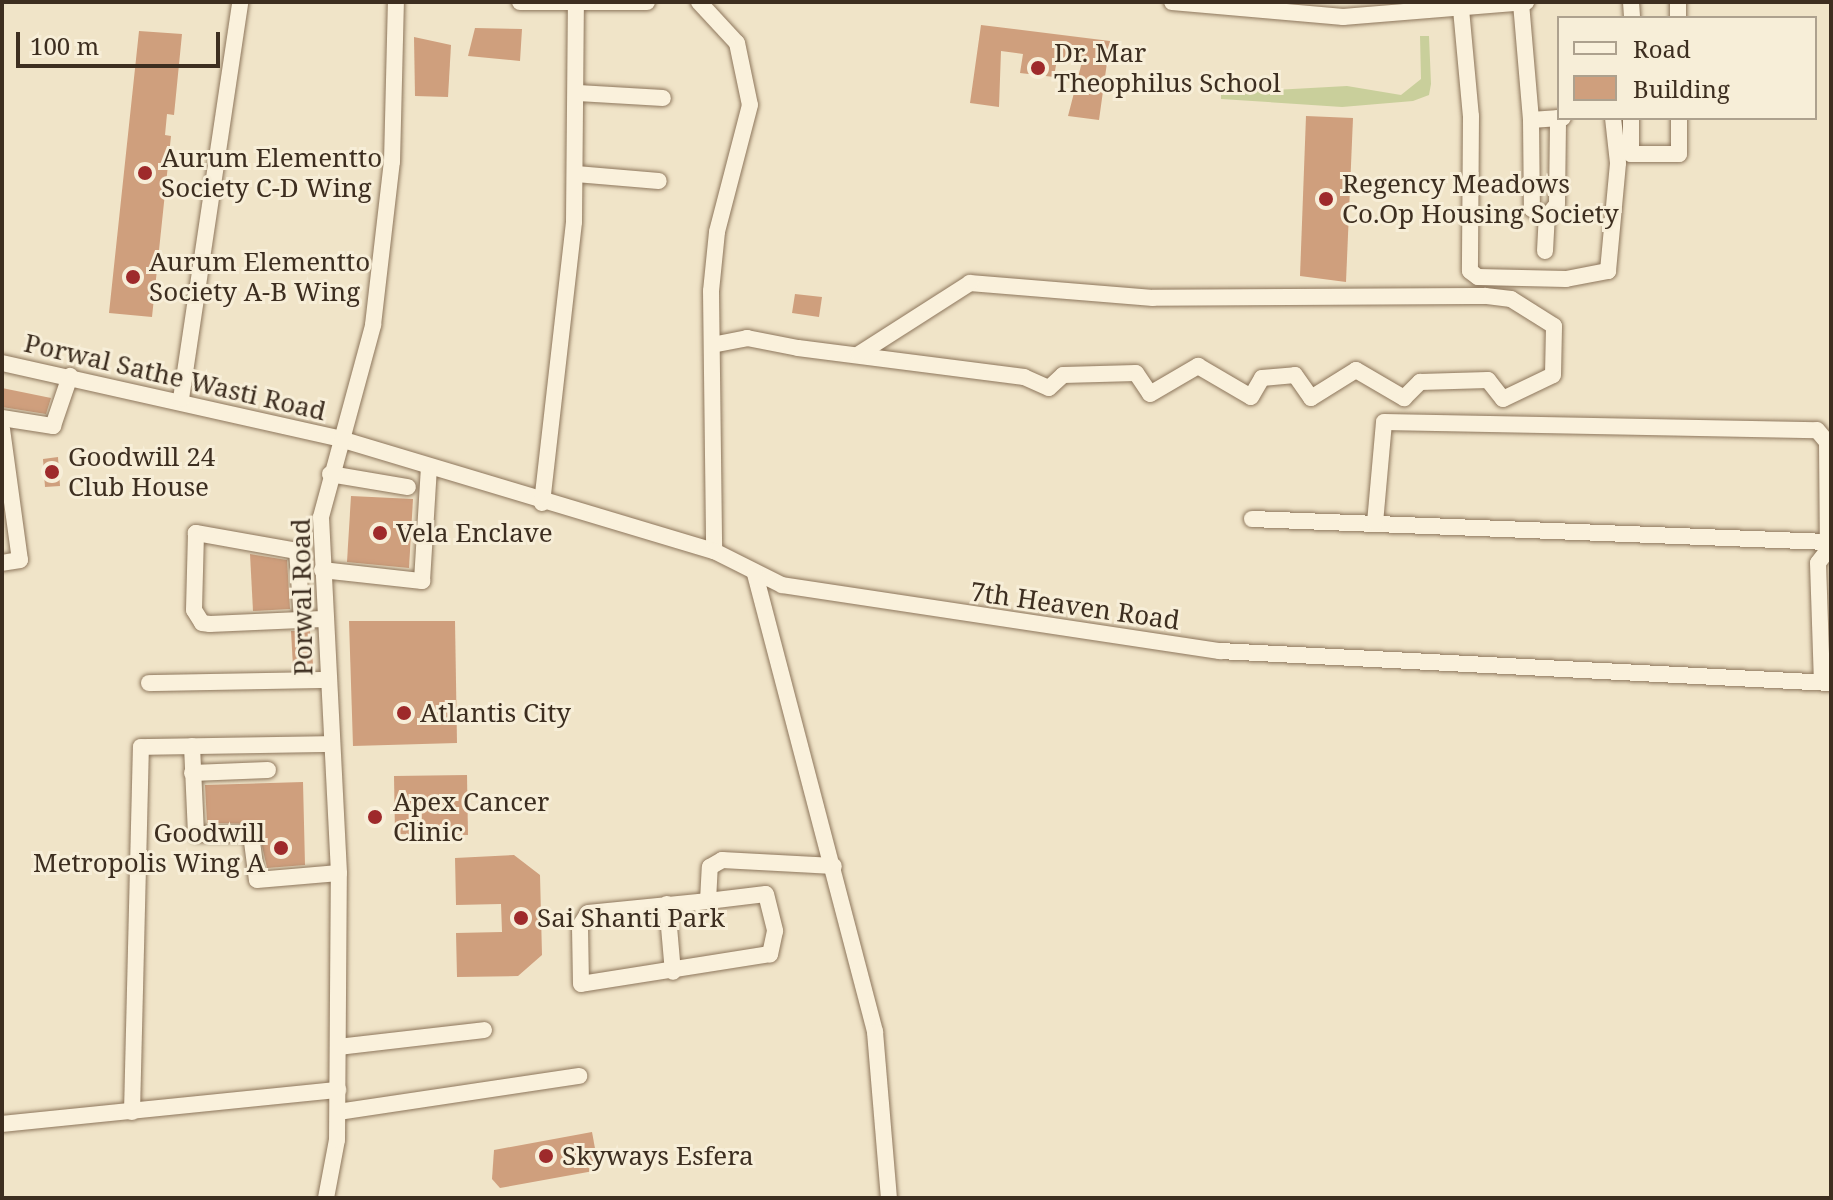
<!DOCTYPE html>
<style>
body{margin:0}
#map{position:relative;width:1833px;height:1200px;overflow:hidden;background:#f0e4c8;font-family:"Noto Serif",serif}
div>[style]{position:absolute}
[style*='--x']{left:calc(var(--x)*1px);top:calc(var(--y)*1px);width:calc(var(--w)*1px);rotate:calc(var(--a)*1deg)}
.green>*{inset:0;background:#c9cf9b}
.building>*{inset:0;background:#cf9f7d}
.roads{filter:drop-shadow(0 0 2px #8d765c) drop-shadow(0 0 2px #8d765c)}
.minor>*{height:16px;margin:-8px;padding:0 8px;transform-origin:8px;border-radius:8px;background:#faf1dc}
.dots>*{width:22px;height:22px;translate:-50% -50%;box-sizing:border-box;border:4px solid #f7eed8;border-radius:50%}
span{translate:-50% -50%;white-space:nowrap;text-align:center;line-height:1.15;-webkit-text-stroke:6px #f7eed8;paint-order:stroke}
.poi-label{font-size:26px;color:#3d2e20}
.left{translate:0 -50%;text-align:left}
.right{translate:-100% -50%;text-align:right}
.street-label{font-size:26px;color:#3d2e20}
.frame{position:absolute;inset:0;border:4px solid #3d2e20;pointer-events:none}
.legend{position:absolute;left:1557px;top:16px;width:260px;height:104px;box-sizing:border-box;background:#f7eed8;border:2px solid #ada18e;margin:0;padding:10px 14px;list-style:none;font-size:24px;color:#3d2e20}
.legend li{display:flex;align-items:center;gap:16px;height:40px}
.legend b{width:40px;border:2px solid #ada18e}
.scale{position:absolute;left:16px;top:32px;width:204px;height:36px;box-sizing:border-box;border:4px solid #3d2e20;border-top:0;padding-left:10px;font-size:24px;line-height:28px;white-space:nowrap;color:#3d2e20;-webkit-text-stroke:6px #f7eed8;paint-order:stroke}
</style>
<div id="map">
<div class="green">
<i style="clip-path:polygon(1420px 36px,1429px 36px,1431px 84px,1429px 95px,1413px 101px,1342px 107px,1221px 99px,1221px 93px,1347px 86px,1401px 95px,1421px 79px)"></i>
</div>
<div class="building">
<i style="clip-path:polygon(981px 25px,1110px 41px,1099px 120px,1068px 116px,1082px 62px,1057px 59px,1054px 77px,1020px 73px,1023px 54px,1001px 51px,999px 107px,970px 103px)"></i>
<i style="clip-path:polygon(475px 28px,522px 29px,520px 61px,468px 56px)"></i>
<i style="clip-path:polygon(139px 31px,182px 34px,174px 115px,167px 114px,165px 135px,171px 136px,152px 317px,109px 313px)"></i>
<i style="clip-path:polygon(414px 37px,451px 45px,448px 97px,415px 96px)"></i>
<i style="clip-path:polygon(1306px 116px,1353px 118px,1346px 282px,1300px 276px)"></i>
<i style="clip-path:polygon(795px 294px,822px 297px,819px 317px,792px 313px)"></i>
<i style="clip-path:polygon(2px 388px,51px 398px,46px 414px,2px 407px)"></i>
<i style="clip-path:polygon(58px 457px,60px 486px,45px 487px,43px 459px)"></i>
<i style="clip-path:polygon(351px 496px,413px 499px,409px 568px,347px 562px)"></i>
<i style="clip-path:polygon(250px 554px,287px 560px,290px 609px,253px 611px)"></i>
<i style="clip-path:polygon(349px 621px,455px 621px,457px 743px,353px 746px)"></i>
<i style="clip-path:polygon(291px 631px,310px 631px,313px 664px,293px 667px)"></i>
<i style="clip-path:polygon(467px 775px,468px 835px,395px 834px,394px 776px)"></i>
<i style="clip-path:polygon(303px 782px,305px 865px,267px 868px,257px 824px,207px 823px,205px 785px)"></i>
<i style="clip-path:polygon(514px 855px,540px 875px,542px 955px,518px 976px,457px 977px,456px 933px,502px 932px,501px 904px,456px 905px,455px 858px)"></i>
<i style="clip-path:polygon(592px 1132px,599px 1170px,500px 1188px,492px 1179px,494px 1150px)"></i>
</div>
<div class="roads">
<div class="minor">
<i style="--x:520;--y:2;--w:127;--a:0"></i>
<i style="--x:699;--y:2;--w:56;--a:47.2"></i>
<i style="--x:737;--y:43;--w:63;--a:78.2"></i>
<i style="--x:750;--y:105;--w:131;--a:104.6"></i>
<i style="--x:717;--y:232;--w:59;--a:95.8"></i>
<i style="--x:711;--y:291;--w:260;--a:89.3"></i>
<i style="--x:1172;--y:2;--w:172;--a:5"></i>
<i style="--x:1343;--y:17;--w:184;--a:-4.7"></i>
<i style="--x:1631;--y:2;--w:16;--a:86"></i>
<i style="--x:1678;--y:2;--w:16;--a:90"></i>
<i style="--x:1521;--y:3;--w:117;--a:85.1"></i>
<i style="--x:1531;--y:120;--w:32;--a:-4"></i>
<i style="--x:1461;--y:9;--w:107;--a:84.7"></i>
<i style="--x:1471;--y:116;--w:155;--a:90.4"></i>
<i style="--x:1470;--y:271;--w:10;--a:37"></i>
<i style="--x:1478;--y:277;--w:88;--a:1.3"></i>
<i style="--x:1566;--y:279;--w:43;--a:-10.8"></i>
<i style="--x:1608;--y:271;--w:108;--a:-84.7"></i>
<i style="--x:1618;--y:163;--w:45;--a:-96.3"></i>
<i style="--x:578;--y:93;--w:85;--a:3.4"></i>
<i style="--x:1631;--y:118;--w:36;--a:90"></i>
<i style="--x:1631;--y:154;--w:48;--a:0"></i>
<i style="--x:1679;--y:154;--w:36;--a:-90"></i>
<i style="--x:1531;--y:120;--w:89;--a:89.4"></i>
<i style="--x:1532;--y:209;--w:17;--a:28"></i>
<i style="--x:1547;--y:217;--w:16;--a:-52"></i>
<i style="--x:1557;--y:204;--w:86;--a:-89.3"></i>
<i style="--x:576;--y:174;--w:83;--a:4.8"></i>
<i style="--x:1545;--y:251;--w:34;--a:-87"></i>
<i style="--x:712;--y:345;--w:36;--a:-11"></i>
<i style="--x:747;--y:338;--w:52;--a:11.1"></i>
<i style="--x:798;--y:348;--w:228;--a:7.3"></i>
<i style="--x:1024;--y:377;--w:27;--a:24"></i>
<i style="--x:1049;--y:388;--w:19;--a:-43"></i>
<i style="--x:1063;--y:375;--w:73;--a:-1.6"></i>
<i style="--x:1136;--y:373;--w:25;--a:56"></i>
<i style="--x:1150;--y:394;--w:56;--a:-30.3"></i>
<i style="--x:1198;--y:366;--w:61;--a:30.3"></i>
<i style="--x:1251;--y:397;--w:22;--a:-60"></i>
<i style="--x:1262;--y:378;--w:33;--a:-5"></i>
<i style="--x:1295;--y:375;--w:28;--a:55"></i>
<i style="--x:1311;--y:398;--w:53;--a:-31.9"></i>
<i style="--x:1356;--y:370;--w:56;--a:30.3"></i>
<i style="--x:1404;--y:398;--w:23;--a:-45"></i>
<i style="--x:1420;--y:382;--w:68;--a:-1.7"></i>
<i style="--x:1488;--y:380;--w:24;--a:52"></i>
<i style="--x:1503;--y:399;--w:55;--a:-25.6"></i>
<i style="--x:1553;--y:375;--w:49;--a:-88.8"></i>
<i style="--x:1554;--y:326;--w:51;--a:-147.9"></i>
<i style="--x:1511;--y:299;--w:26;--a:-173"></i>
<i style="--x:1485;--y:296;--w:332;--a:179.7"></i>
<i style="--x:1153;--y:298;--w:184;--a:-175.3"></i>
<i style="--x:970;--y:283;--w:132;--a:147.4"></i>
<i style="--x:2;--y:363;--w:343;--a:12.6"></i>
<i style="--x:337;--y:438;--w:394;--a:16.7"></i>
<i style="--x:714;--y:551;--w:76;--a:26.6"></i>
<i style="--x:782;--y:585;--w:443;--a:8.6"></i>
<i style="--x:1220;--y:651;--w:612;--a:3"></i>
<i style="--x:181;--y:399;--w:401;--a:-81.5"></i>
<i style="--x:2;--y:418;--w:52;--a:8.9"></i>
<i style="--x:53;--y:426;--w:53;--a:-71.2"></i>
<i style="--x:2;--y:429;--w:132;--a:82.2"></i>
<i style="--x:20;--y:560;--w:18;--a:171"></i>
<i style="--x:330;--y:474;--w:79;--a:9.5"></i>
<i style="--x:542;--y:503;--w:283;--a:-83.5"></i>
<i style="--x:574;--y:222;--w:219;--a:-89.5"></i>
<i style="--x:1252;--y:519;--w:575;--a:2.29"></i>
<i style="--x:1375;--y:523;--w:101;--a:-84.9"></i>
<i style="--x:1384;--y:422;--w:433;--a:1.1"></i>
<i style="--x:1817;--y:430;--w:16;--a:50"></i>
<i style="--x:1827;--y:442;--w:108;--a:89.5"></i>
<i style="--x:1828;--y:550;--w:16;--a:128"></i>
<i style="--x:1818;--y:563;--w:119;--a:88.1"></i>
<i style="--x:322;--y:570;--w:101;--a:6.3"></i>
<i style="--x:422;--y:581;--w:113;--a:-86.5"></i>
<i style="--x:755;--y:574;--w:473;--a:75.3"></i>
<i style="--x:875;--y:1032;--w:167;--a:85.2"></i>
<i style="--x:302;--y:620;--w:69;--a:-94.1"></i>
<i style="--x:297;--y:551;--w:103;--a:-169.9"></i>
<i style="--x:196;--y:533;--w:77;--a:91.5"></i>
<i style="--x:194;--y:610;--w:15;--a:58"></i>
<i style="--x:202;--y:623;--w:8;--a:7"></i>
<i style="--x:210;--y:624;--w:113;--a:-2.5"></i>
<i style="--x:149;--y:683;--w:178;--a:-1"></i>
<i style="--x:192;--y:746;--w:88;--a:87.4"></i>
<i style="--x:196;--y:834;--w:55;--a:0"></i>
<i style="--x:251;--y:834;--w:46;--a:82.6"></i>
<i style="--x:257;--y:880;--w:82;--a:-4.9"></i>
<i style="--x:192;--y:773;--w:76;--a:-2.3"></i>
<i style="--x:708;--y:901;--w:58;--a:-6.9"></i>
<i style="--x:766;--y:894;--w:38;--a:76"></i>
<i style="--x:775;--y:931;--w:24;--a:102"></i>
<i style="--x:770;--y:954;--w:191;--a:171"></i>
<i style="--x:581;--y:984;--w:58;--a:-91"></i>
<i style="--x:580;--y:926;--w:15;--a:-58"></i>
<i style="--x:588;--y:913;--w:121;--a:-5.7"></i>
<i style="--x:708;--y:901;--w:34;--a:-87"></i>
<i style="--x:710;--y:867;--w:14;--a:-30"></i>
<i style="--x:722;--y:860;--w:112;--a:3.1"></i>
<i style="--x:667;--y:904;--w:68;--a:85"></i>
<i style="--x:338;--y:1047;--w:147;--a:-6.6"></i>
<i style="--x:132;--y:1112;--w:365;--a:-88.6"></i>
<i style="--x:141;--y:747;--w:191;--a:-0.9"></i>
<i style="--x:338;--y:1112;--w:244;--a:-8.5"></i>
<i style="--x:2;--y:1124;--w:338;--a:-5.8"></i>
<i style="--x:326;--y:1198;--w:59;--a:-79.3"></i>
<i style="--x:337;--y:1140;--w:267;--a:-89.6"></i>
<i style="--x:339;--y:873;--w:356;--a:-92.9"></i>
<i style="--x:321;--y:517;--w:199;--a:-74.8"></i>
<i style="--x:373;--y:325;--w:164;--a:-83.4"></i>
<i style="--x:392;--y:162;--w:160;--a:-88.6"></i>
</div>
</div>
<div class="dots">
<i style="left:1038px;top:68px;background:#9e2a2b"></i>
<i style="left:145px;top:173px;background:#9e2a2b"></i>
<i style="left:1326px;top:199px;background:#9e2a2b"></i>
<i style="left:133px;top:277px;background:#9e2a2b"></i>
<i style="left:52px;top:472px;background:#9e2a2b"></i>
<i style="left:380px;top:533px;background:#9e2a2b"></i>
<i style="left:404px;top:713px;background:#9e2a2b"></i>
<i style="left:375px;top:817px;background:#9e2a2b"></i>
<i style="left:281px;top:848px;background:#9e2a2b"></i>
<i style="left:521px;top:918px;background:#9e2a2b"></i>
<i style="left:546px;top:1156px;background:#9e2a2b"></i>
</div>
<div class="poi-label">
<span class="left" style="left:1054px;top:68px">Dr. Mar<br>Theophilus School</span>
<span class="left" style="left:161px;top:173px">Aurum Elementto<br>Society C-D Wing</span>
<span class="left" style="left:1342px;top:199px">Regency Meadows<br>Co.Op Housing Society</span>
<span class="left" style="left:149px;top:277px">Aurum Elementto<br>Society A-B Wing</span>
<span class="left" style="left:68px;top:472px">Goodwill 24<br>Club House</span>
<span class="left" style="left:396px;top:533px">Vela Enclave</span>
<span class="left" style="left:420px;top:713px">Atlantis City</span>
<span class="left" style="left:393px;top:817px">Apex Cancer<br>Clinic</span>
<span class="right" style="left:265px;top:848px">Goodwill<br>Metropolis Wing A</span>
<span class="left" style="left:537px;top:918px">Sai Shanti Park</span>
<span class="left" style="left:562px;top:1156px">Skyways Esfera</span>
</div>
<div class="street-label">
<span style="left:175px;top:377px;rotate:13deg">Porwal Sathe Wasti Road</span>
<span style="left:302px;top:597px;rotate:-91deg">Porwal Road</span>
<span style="left:1075px;top:606px;rotate:8deg">7th Heaven Road</span>
</div>
<div class="frame"></div>
<ul class="legend">
<li><b style="height:10px;background:#faf1dc"></b>Road</li>
<li><b style="height:22px;background:#cf9f7d"></b>Building</li>
</ul>
<div class="scale">100 m</div>
</div>
